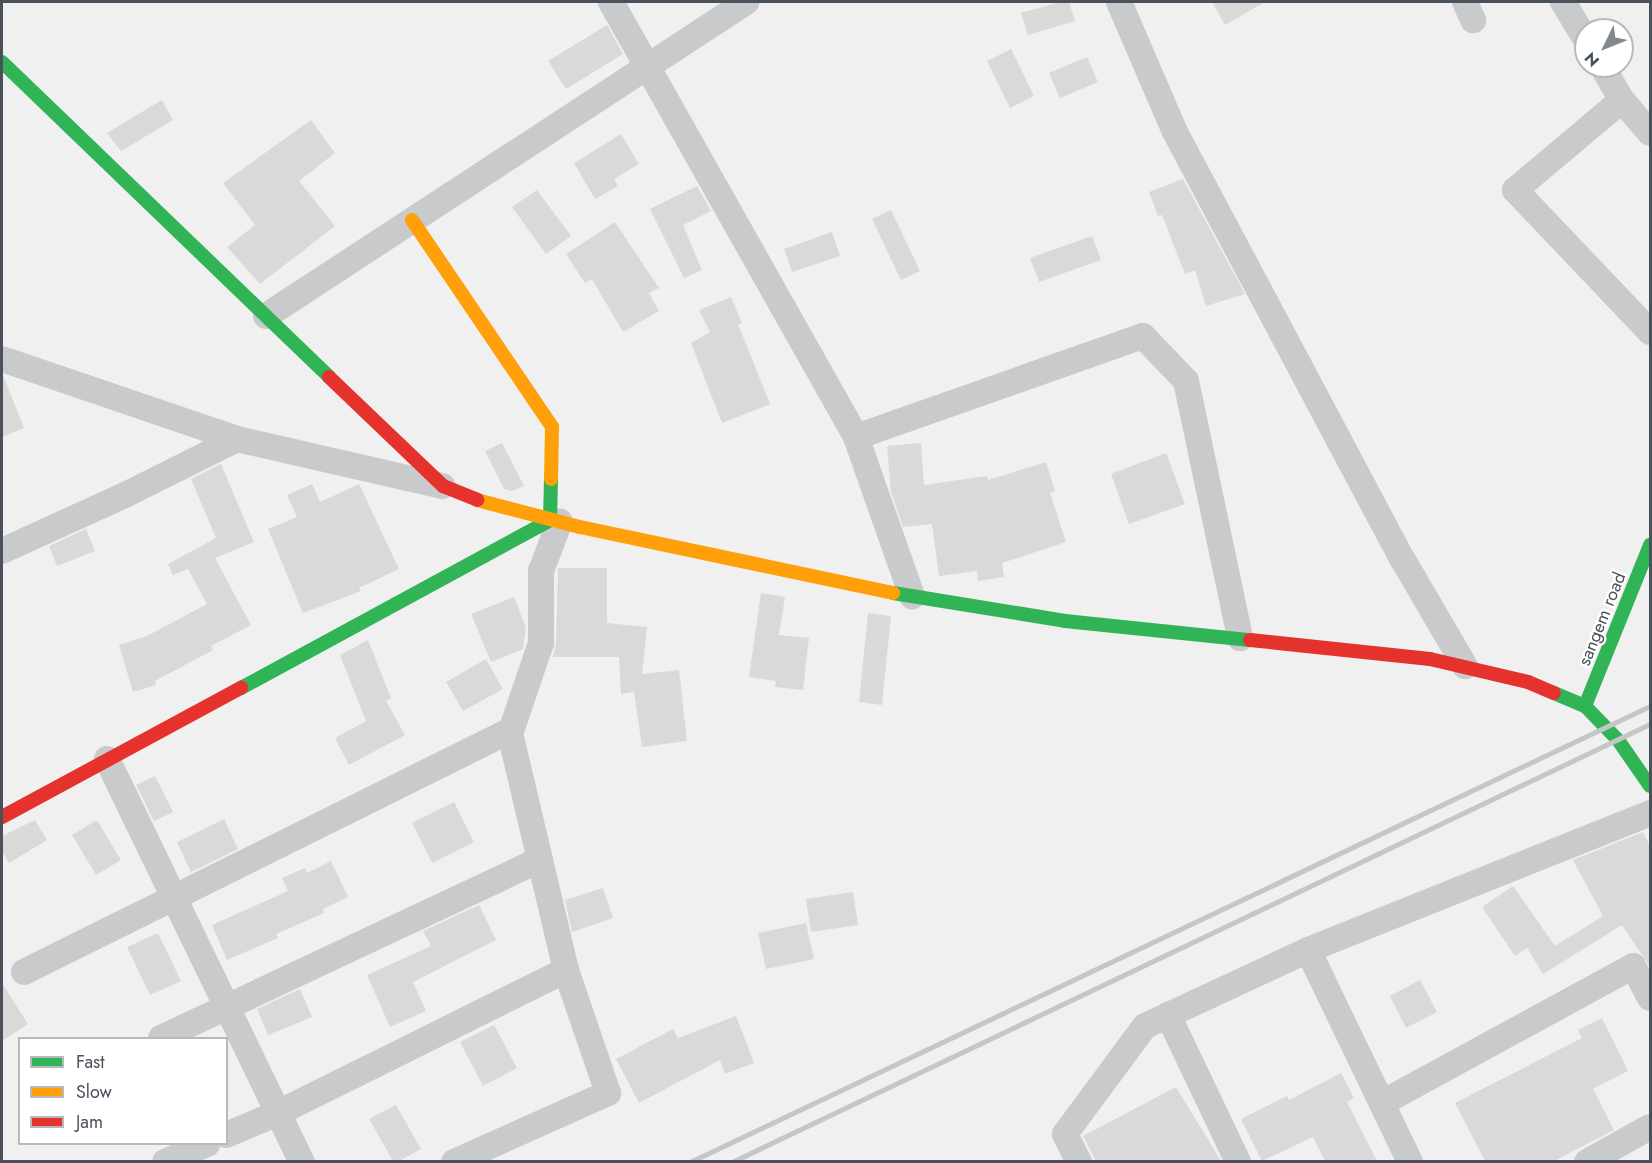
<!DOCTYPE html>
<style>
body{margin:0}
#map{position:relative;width:1652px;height:1163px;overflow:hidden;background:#f0f0f0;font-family:Jost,sans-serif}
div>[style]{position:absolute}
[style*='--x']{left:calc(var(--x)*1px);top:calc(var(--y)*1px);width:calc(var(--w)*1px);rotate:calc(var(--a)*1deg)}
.building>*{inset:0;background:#d9d9da}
.street>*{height:26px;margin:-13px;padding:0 13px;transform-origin:13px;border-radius:13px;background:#c8cacc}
.fast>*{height:14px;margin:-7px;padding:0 7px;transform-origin:7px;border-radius:7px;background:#30b455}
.slow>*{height:14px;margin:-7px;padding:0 7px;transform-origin:7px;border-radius:7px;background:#ff9f0a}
.jam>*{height:14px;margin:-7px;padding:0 7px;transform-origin:7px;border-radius:7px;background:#e5322d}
.rail>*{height:4.5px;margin:-2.25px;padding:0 2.25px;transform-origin:2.25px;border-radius:2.25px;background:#c4c6c7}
span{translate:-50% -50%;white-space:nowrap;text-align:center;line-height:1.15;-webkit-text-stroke:4.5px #fff;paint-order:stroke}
.street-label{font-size:18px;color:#49525b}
.frame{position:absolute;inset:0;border:3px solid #49525b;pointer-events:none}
.legend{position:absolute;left:18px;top:1037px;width:210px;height:108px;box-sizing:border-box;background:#fff;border:2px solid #b6babd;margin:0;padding:8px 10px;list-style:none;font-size:18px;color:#49525b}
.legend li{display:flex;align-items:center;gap:12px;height:30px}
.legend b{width:30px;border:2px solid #b6babd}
.north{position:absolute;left:1574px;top:18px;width:60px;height:60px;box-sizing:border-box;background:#fff;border:2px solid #b6babd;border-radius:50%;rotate:227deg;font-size:16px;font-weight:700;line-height:24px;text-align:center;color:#49525b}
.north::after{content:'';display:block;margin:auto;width:21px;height:27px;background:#83898f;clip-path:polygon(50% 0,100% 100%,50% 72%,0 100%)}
</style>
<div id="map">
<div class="building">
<i style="clip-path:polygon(1060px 2px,1069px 2px,1075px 21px,1028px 35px,1021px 13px)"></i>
<i style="clip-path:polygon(1212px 2px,1265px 2px,1225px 25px)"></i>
<i style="clip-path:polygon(607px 25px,623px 54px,566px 89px,548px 61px)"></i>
<i style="clip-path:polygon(1011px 49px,1034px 96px,1010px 108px,987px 61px)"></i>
<i style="clip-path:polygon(1087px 57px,1098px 82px,1060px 98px,1049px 73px)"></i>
<i style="clip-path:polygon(162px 100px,173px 120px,121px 151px,107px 133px)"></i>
<i style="clip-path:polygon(311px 120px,335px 153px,299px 181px,335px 226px,260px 284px,227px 247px,255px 225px,223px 183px)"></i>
<i style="clip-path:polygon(621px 134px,639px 164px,614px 179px,618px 186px,595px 199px,574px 163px)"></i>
<i style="clip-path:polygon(1183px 179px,1245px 294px,1206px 306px,1195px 270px,1185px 274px,1162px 215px,1158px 216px,1149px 192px)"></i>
<i style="clip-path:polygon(697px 186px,711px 211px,683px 225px,702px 270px,684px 278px,650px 209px)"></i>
<i style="clip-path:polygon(537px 190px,571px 236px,546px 254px,512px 207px)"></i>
<i style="clip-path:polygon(891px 210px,920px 271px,901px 280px,872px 219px)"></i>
<i style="clip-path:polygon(615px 222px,659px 288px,649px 293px,659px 311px,623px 332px,592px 279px,585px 283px,566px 254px)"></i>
<i style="clip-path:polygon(832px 232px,840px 256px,792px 272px,784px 249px)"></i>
<i style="clip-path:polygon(1092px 236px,1101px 260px,1039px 282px,1030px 258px)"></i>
<i style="clip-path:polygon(731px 297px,742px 323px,738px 324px,770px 404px,722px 423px,691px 343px,710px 332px,699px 310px)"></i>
<i style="clip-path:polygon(3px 375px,24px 428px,2px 437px,2px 375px)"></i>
<i style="clip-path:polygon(502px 443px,524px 486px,512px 491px,504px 489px,485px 451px)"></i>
<i style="clip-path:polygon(921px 443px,924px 485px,987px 476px,988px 480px,1046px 462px,1055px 491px,1050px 493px,1066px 542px,1002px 563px,1004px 577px,978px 581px,977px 571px,939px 576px,932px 524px,903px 527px,891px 492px,887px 446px)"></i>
<i style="clip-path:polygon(1166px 453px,1185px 504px,1129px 524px,1111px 474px)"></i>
<i style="clip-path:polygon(221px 464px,254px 542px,215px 558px,251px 625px,211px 646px,213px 650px,155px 681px,156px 685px,133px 692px,119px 645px,147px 636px,207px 604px,188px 569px,173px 575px,168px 564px,216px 538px,191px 479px)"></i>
<i style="clip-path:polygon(312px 484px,320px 502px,359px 484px,399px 569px,359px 588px,361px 591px,303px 613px,268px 529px,297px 517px,287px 495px)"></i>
<i style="clip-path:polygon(86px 529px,95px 551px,57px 566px,49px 546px)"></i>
<i style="clip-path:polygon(558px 568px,607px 568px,607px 623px,647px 627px,642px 674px,679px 670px,687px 741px,642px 747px,634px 692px,621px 694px,619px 657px,553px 657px,556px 643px)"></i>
<i style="clip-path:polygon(761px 593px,785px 597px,779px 635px,809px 638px,803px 690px,775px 687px,776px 681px,749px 677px)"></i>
<i style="clip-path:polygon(514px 597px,526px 627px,523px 649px,491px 662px,471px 614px)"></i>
<i style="clip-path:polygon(868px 613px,891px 616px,882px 705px,859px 702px)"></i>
<i style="clip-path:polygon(368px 640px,391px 698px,386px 701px,405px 735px,349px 765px,335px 738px,366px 721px,340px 655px)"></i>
<i style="clip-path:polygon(486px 659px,503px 689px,463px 711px,446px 682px)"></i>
<i style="clip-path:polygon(155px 776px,173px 812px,154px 821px,136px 785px)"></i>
<i style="clip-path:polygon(454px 802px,474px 842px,432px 863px,412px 823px)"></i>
<i style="clip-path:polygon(224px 819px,238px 849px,191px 872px,177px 842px)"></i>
<i style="clip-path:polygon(35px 820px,47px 840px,9px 863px,2px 851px,2px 836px)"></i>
<i style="clip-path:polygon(97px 820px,121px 860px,96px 875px,72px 835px)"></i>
<i style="clip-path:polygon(1643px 832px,1650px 846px,1650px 967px,1622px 925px,1543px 974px,1527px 948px,1515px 956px,1482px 907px,1513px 886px,1555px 946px,1603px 916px,1573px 860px)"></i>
<i style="clip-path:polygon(331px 861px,348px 897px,323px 909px,324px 913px,276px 934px,278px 938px,227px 960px,212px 925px,288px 891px,282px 878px,305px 868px,307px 873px)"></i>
<i style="clip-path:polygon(603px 888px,613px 918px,572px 932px,565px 900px)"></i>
<i style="clip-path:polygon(853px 892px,858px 925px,811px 932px,806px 899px)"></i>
<i style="clip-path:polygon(479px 905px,496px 940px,413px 982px,426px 1011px,390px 1027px,367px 975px,431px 946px,423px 931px)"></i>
<i style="clip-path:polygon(806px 923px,814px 959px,766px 969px,758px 933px)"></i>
<i style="clip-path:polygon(158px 933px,181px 981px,150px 995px,127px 947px)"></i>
<i style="clip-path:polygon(1420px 980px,1437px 1012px,1406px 1028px,1390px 996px)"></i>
<i style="clip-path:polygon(2px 983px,28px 1024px,2px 1041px)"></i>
<i style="clip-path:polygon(300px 989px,312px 1017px,268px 1035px,257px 1009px)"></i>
<i style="clip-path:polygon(736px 1016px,754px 1063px,725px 1074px,720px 1060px,639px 1103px,616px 1059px,673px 1029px,678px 1038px)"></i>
<i style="clip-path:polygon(1602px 1018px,1628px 1071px,1593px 1089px,1614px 1130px,1554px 1161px,1485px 1161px,1455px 1103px,1582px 1038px,1578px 1030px)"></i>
<i style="clip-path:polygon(494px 1025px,517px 1068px,483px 1086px,460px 1042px)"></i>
<i style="clip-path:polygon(1341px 1073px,1354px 1098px,1347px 1102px,1377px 1161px,1325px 1161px,1313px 1137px,1262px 1161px,1241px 1119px,1287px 1096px,1289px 1100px)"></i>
<i style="clip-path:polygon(1176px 1087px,1221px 1161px,1096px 1161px,1083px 1136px)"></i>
<i style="clip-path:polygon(396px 1105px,421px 1149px,399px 1161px,393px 1161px,369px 1119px)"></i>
</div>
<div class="street">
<i style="--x:611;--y:2;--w:499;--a:60.6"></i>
<i style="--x:856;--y:437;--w:169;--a:70.6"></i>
<i style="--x:1119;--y:2;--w:139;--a:66.7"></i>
<i style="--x:1174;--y:130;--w:487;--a:62"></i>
<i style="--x:1403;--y:560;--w:123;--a:59.7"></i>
<i style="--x:1465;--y:2;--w:20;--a:66"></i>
<i style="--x:1563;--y:2;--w:44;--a:58.8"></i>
<i style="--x:1602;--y:66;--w:39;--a:60"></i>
<i style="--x:1622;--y:100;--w:43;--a:49.7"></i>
<i style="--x:1622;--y:100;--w:140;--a:139.9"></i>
<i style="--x:1515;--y:190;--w:196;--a:46.4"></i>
<i style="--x:266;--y:316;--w:574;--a:-33.19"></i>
<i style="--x:2;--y:359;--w:248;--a:18.8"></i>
<i style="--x:237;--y:439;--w:211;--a:12.9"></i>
<i style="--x:856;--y:437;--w:304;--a:-19.4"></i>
<i style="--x:1143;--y:336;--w:62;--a:46.3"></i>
<i style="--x:1186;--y:381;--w:263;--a:78.1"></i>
<i style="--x:2;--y:551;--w:135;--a:-24.5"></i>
<i style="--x:125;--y:495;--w:125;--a:-26.6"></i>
<i style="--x:107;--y:759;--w:448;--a:64.2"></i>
<i style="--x:1308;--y:950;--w:235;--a:64.3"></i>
<i style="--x:24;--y:972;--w:544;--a:-26.42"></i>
<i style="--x:1168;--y:1015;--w:163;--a:64.5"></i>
<i style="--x:161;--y:1038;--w:419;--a:-25.2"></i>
<i style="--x:1382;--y:1103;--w:286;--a:-28.6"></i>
<i style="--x:1633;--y:966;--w:36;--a:62"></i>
<i style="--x:226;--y:1135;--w:56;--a:-22.9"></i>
<i style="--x:278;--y:1113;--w:322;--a:-26.4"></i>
<i style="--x:566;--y:970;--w:243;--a:-103.3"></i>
<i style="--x:510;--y:734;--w:96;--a:-71.2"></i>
<i style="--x:541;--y:643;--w:72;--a:-90"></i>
<i style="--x:541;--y:571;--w:53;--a:-69.2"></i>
<i style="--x:165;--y:1162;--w:46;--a:-23.2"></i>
<i style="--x:454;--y:1162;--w:169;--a:-24.1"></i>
<i style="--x:608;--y:1093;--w:130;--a:-108.9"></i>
<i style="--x:1079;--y:1162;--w:31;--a:-117"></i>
<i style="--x:1065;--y:1134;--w:134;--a:-53.5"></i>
<i style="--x:1145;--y:1026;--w:180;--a:-25"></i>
<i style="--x:1308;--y:950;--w:368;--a:-21.8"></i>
<i style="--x:1587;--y:1162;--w:72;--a:-29.1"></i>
</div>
<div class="fast">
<i style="--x:2;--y:62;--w:454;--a:43.9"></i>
<i style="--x:893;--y:593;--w:174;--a:9.2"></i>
<i style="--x:1065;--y:621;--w:186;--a:5.9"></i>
<i style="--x:241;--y:688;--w:352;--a:-28.5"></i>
<i style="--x:550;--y:520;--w:41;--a:-88.6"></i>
<i style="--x:1554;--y:693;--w:34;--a:23"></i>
<i style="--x:1585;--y:706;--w:47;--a:45.9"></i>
<i style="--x:1618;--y:740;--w:56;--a:55.2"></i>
<i style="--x:1585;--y:706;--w:174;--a:-68"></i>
</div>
<div class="slow">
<i style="--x:412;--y:220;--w:250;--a:55.9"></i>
<i style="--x:552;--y:427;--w:52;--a:91.1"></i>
<i style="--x:477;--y:500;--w:106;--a:14.7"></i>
<i style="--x:580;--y:527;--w:320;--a:11.9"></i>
</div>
<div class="jam">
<i style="--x:329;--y:377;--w:158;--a:43.7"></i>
<i style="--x:443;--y:486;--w:37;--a:22"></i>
<i style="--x:1250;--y:640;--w:181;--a:6"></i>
<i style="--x:1430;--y:659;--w:101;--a:13.2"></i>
<i style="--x:1528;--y:682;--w:28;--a:23"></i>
<i style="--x:2;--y:817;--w:272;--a:-28.4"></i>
</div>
<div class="rail">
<i style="--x:690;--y:1162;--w:1063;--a:-25.41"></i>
<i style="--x:732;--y:1162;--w:1017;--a:-25.51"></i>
</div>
<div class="street-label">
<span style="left:1602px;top:619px;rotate:-68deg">sangem road</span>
</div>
<div class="frame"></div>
<ul class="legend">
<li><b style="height:8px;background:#30b455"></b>Fast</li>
<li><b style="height:8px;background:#ff9f0a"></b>Slow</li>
<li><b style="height:8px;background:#e5322d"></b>Jam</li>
</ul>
<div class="north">N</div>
</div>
